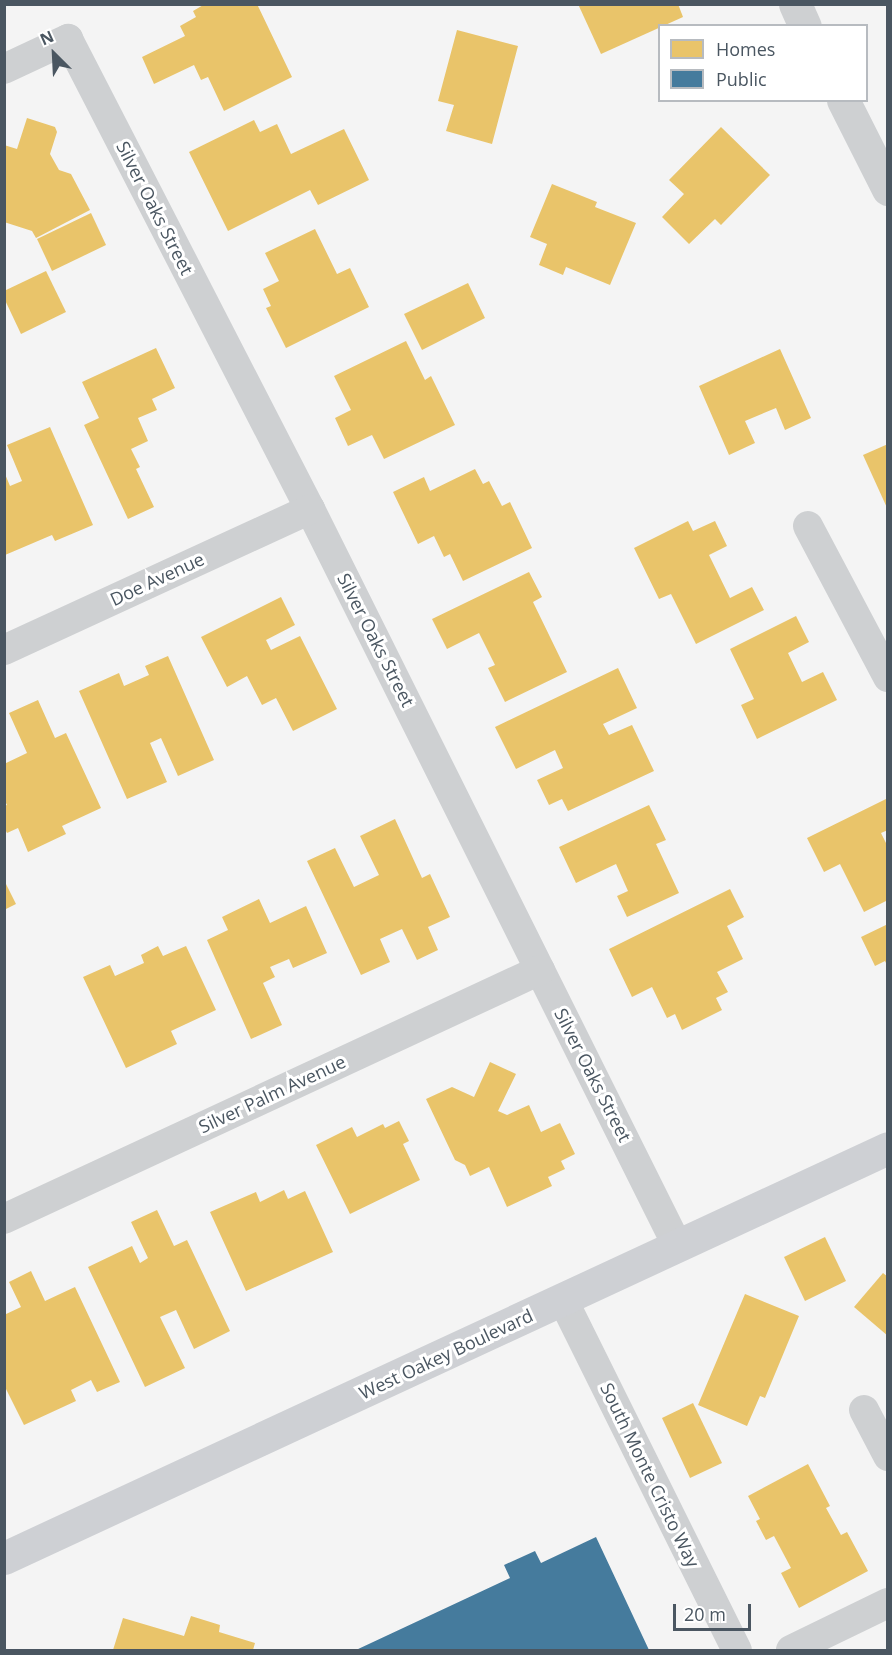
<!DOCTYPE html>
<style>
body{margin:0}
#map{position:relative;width:892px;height:1655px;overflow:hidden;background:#f4f4f4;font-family:"Open Sans",sans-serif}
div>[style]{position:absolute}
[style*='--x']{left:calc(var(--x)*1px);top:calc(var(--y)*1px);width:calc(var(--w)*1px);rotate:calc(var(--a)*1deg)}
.homes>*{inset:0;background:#e9c46a}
.public>*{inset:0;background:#457b9d}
.minor>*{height:30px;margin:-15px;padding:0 15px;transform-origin:15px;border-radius:15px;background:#ced0d2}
.tertiary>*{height:33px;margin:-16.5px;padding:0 16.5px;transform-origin:16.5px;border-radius:16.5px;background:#ced0d2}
.secondary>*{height:33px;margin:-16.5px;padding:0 16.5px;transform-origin:16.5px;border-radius:16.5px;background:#ced0d4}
span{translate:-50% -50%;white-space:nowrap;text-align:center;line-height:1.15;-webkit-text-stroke:6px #fff;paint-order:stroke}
.street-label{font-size:18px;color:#4a5661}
.frame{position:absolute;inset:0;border:6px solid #4a5661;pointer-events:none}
.legend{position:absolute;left:658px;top:24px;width:210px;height:78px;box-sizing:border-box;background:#fff;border:2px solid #b7bbc0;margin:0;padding:8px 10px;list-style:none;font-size:18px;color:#4a5661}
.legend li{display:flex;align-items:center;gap:12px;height:30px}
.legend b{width:30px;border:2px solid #b7bbc0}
.north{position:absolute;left:24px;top:24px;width:60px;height:60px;-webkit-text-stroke:4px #fff;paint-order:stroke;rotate:336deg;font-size:16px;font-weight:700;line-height:24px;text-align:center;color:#4a5661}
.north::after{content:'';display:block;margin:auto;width:21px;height:27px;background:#4a5661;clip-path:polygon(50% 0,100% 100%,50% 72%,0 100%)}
.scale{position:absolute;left:673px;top:1604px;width:78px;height:27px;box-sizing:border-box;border:3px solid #4a5661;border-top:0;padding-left:8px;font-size:18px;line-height:21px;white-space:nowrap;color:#4a5661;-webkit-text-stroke:4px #fff;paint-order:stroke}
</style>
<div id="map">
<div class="homes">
<i style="clip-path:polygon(205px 4px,257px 4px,292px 77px,224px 111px,208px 77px,201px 80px,194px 65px,154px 84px,142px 57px,185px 36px,180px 26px,196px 17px,193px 11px)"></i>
<i style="clip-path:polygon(578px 4px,678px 4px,683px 17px,601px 54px)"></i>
<i style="clip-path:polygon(457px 30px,518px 46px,492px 144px,446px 131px,454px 105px,438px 101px)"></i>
<i style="clip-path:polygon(27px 118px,55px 127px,57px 132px,50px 154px,59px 170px,71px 174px,90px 210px,36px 238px,32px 231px,4px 222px,4px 145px,17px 149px)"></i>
<i style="clip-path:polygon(254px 120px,260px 132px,277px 124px,291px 154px,344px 129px,369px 180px,318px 205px,310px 190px,228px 231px,189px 152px)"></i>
<i style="clip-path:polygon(721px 127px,770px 175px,721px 225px,715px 219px,689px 244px,662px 217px,684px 194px,669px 180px)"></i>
<i style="clip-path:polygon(552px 184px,597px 202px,595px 207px,636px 223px,610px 285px,566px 267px,563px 275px,539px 265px,547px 244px,530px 237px)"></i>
<i style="clip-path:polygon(91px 213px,106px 245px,52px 271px,37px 239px)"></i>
<i style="clip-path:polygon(315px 229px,337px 274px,350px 268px,369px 307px,286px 348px,266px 308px,271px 306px,263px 289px,279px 281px,265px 253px)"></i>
<i style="clip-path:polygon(46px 271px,66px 312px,21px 334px,4px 298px,4px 291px)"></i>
<i style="clip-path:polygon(468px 283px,485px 318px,422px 350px,404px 314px)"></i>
<i style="clip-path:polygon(406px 341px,425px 380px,431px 376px,455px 425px,384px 459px,372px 435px,348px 446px,335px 418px,351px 410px,334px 376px)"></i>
<i style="clip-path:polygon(156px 348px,175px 388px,152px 399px,157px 410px,138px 418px,148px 441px,131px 449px,140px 467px,136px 469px,154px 507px,128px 519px,84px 425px,99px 418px,82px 382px)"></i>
<i style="clip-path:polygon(780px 349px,811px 418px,785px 430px,776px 408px,745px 421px,755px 443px,729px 455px,699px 386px)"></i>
<i style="clip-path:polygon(50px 427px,93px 525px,55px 541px,52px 535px,5px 555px,5px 474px,10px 486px,22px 481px,7px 445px)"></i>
<i style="clip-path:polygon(888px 444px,888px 510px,863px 455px)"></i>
<i style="clip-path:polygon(475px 469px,483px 484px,489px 481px,502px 506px,510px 502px,532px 548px,463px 581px,450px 554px,444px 557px,434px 536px,418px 544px,393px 492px,424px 477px,430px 491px)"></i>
<i style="clip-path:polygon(688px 521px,693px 531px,715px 521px,727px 546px,709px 555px,730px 598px,752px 587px,764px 610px,696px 644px,671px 594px,659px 599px,634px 548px)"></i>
<i style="clip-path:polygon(529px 572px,542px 597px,533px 602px,567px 672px,505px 702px,488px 668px,495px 665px,479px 633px,447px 649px,432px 619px)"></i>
<i style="clip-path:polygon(281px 597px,295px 625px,266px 640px,271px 650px,300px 636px,337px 709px,293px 731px,276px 698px,262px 705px,247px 676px,227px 687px,201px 637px)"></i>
<i style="clip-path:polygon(796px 616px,809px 642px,788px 653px,802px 682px,823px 672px,837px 700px,757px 739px,741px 705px,754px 699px,730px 649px)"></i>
<i style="clip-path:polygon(168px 656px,214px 760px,178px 776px,161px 738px,150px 743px,167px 782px,127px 799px,79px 691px,119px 673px,124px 686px,149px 675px,145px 666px)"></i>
<i style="clip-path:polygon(618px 668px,637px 708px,603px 724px,609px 735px,632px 725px,654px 771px,568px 811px,562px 799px,549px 805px,537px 780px,563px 768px,555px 750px,516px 769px,495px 727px)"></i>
<i style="clip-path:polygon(38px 700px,55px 738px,66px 733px,101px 808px,62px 826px,66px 834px,28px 852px,18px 828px,7px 833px,4px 827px,4px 806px,7px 805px,4px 799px,4px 764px,27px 753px,9px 713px)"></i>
<i style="clip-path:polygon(888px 798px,888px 830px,881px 833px,888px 847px,888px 900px,864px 912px,840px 864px,824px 872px,807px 838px)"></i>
<i style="clip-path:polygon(649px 805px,666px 840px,656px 844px,679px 893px,627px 917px,617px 896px,628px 891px,616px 864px,576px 883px,559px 847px)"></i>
<i style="clip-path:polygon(395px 819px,422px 878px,430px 874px,450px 917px,428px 927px,438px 950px,417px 960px,402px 929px,380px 939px,390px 962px,361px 975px,307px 861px,335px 848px,354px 887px,379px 875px,360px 836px)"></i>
<i style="clip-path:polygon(4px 880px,16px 904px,4px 910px)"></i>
<i style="clip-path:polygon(730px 889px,744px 917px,727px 926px,743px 959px,717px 972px,728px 992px,716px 998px,722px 1010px,682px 1030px,675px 1014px,667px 1018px,652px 987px,632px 997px,609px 949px)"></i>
<i style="clip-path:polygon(259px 899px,270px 923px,306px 906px,327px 953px,293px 968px,289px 959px,270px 967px,275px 977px,263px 983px,282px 1025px,251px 1039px,207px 940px,228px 930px,222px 917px)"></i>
<i style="clip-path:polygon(888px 924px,888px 967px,885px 961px,875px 966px,861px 937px)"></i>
<i style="clip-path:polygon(158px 946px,163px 956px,186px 946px,216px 1010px,171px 1031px,177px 1044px,126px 1068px,83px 977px,110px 965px,115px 976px,144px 963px,141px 955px)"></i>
<i style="clip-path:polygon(490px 1062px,516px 1074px,498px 1111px,507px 1115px,529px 1105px,541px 1132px,560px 1123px,575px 1154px,561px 1161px,565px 1169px,548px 1177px,552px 1186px,507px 1207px,489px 1167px,470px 1176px,465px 1165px,455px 1160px,426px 1099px,452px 1087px,474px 1097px)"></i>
<i style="clip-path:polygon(399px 1121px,409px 1141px,403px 1144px,420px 1180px,350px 1214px,316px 1145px,352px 1127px,357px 1137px,383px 1124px,385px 1128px)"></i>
<i style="clip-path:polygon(284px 1190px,288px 1199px,305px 1191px,333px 1252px,246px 1291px,210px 1212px,256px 1192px,260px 1202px)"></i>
<i style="clip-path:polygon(157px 1210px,174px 1246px,187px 1240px,230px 1331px,194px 1349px,176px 1310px,160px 1317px,185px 1368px,145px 1387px,88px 1267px,132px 1246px,140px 1263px,148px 1258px,131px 1222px)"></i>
<i style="clip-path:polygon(825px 1237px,846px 1281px,805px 1301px,784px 1257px)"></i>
<i style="clip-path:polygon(31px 1271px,45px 1301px,75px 1287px,120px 1382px,97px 1392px,91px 1380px,71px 1390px,76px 1401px,24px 1425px,4px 1385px,4px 1315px,21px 1307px,9px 1282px)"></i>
<i style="clip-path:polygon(883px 1273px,888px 1277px,888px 1336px,854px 1307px)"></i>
<i style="clip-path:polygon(745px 1294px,799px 1316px,765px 1398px,760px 1396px,747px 1426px,698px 1405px)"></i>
<i style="clip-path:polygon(693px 1403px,722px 1463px,690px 1478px,662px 1418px)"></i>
<i style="clip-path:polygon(808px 1464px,830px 1506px,826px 1508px,841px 1535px,847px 1532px,868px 1571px,799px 1608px,781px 1573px,791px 1568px,774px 1536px,766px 1540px,756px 1521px,760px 1519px,748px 1496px)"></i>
<i style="clip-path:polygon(191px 1616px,220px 1625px,219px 1632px,255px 1643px,253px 1650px,113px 1650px,123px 1618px,184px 1636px)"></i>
</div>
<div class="public">
<i style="clip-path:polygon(596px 1537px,649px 1650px,356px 1650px,510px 1578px,504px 1565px,535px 1551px,541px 1563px)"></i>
</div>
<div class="minor">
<i style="--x:4;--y:69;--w:71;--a:-25.1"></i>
<i style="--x:68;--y:39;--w:529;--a:62.76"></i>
<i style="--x:310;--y:509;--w:822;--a:63.5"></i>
<i style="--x:808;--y:526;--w:171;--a:62.1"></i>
<i style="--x:4;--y:650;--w:337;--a:-24.7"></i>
<i style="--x:4;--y:1219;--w:591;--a:-24.92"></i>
<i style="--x:563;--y:1300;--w:391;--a:63.6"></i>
<i style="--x:864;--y:1410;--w:52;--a:62.4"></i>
<i style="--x:791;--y:1650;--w:108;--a:-25.9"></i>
</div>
<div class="tertiary">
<i style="--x:795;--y:4;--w:24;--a:66"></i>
<i style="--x:843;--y:100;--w:100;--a:63.2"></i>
</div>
<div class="secondary">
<i style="--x:4;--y:1558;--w:974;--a:-24.88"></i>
</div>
<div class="street-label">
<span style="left:155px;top:208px;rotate:63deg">Silver Oaks Street</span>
<span style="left:157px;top:579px;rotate:-25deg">Doe Avenue</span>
<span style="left:376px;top:640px;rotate:63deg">Silver Oaks Street</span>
<span style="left:593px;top:1075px;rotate:63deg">Silver Oaks Street</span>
<span style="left:272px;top:1094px;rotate:-25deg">Silver Palm Avenue</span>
<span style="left:446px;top:1354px;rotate:-25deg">West Oakey Boulevard</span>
<span style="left:650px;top:1475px;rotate:64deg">South Monte Cristo Way</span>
</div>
<div class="frame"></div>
<ul class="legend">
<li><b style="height:16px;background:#e9c46a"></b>Homes</li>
<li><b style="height:16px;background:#457b9d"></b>Public</li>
</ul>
<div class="north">N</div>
<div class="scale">20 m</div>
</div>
